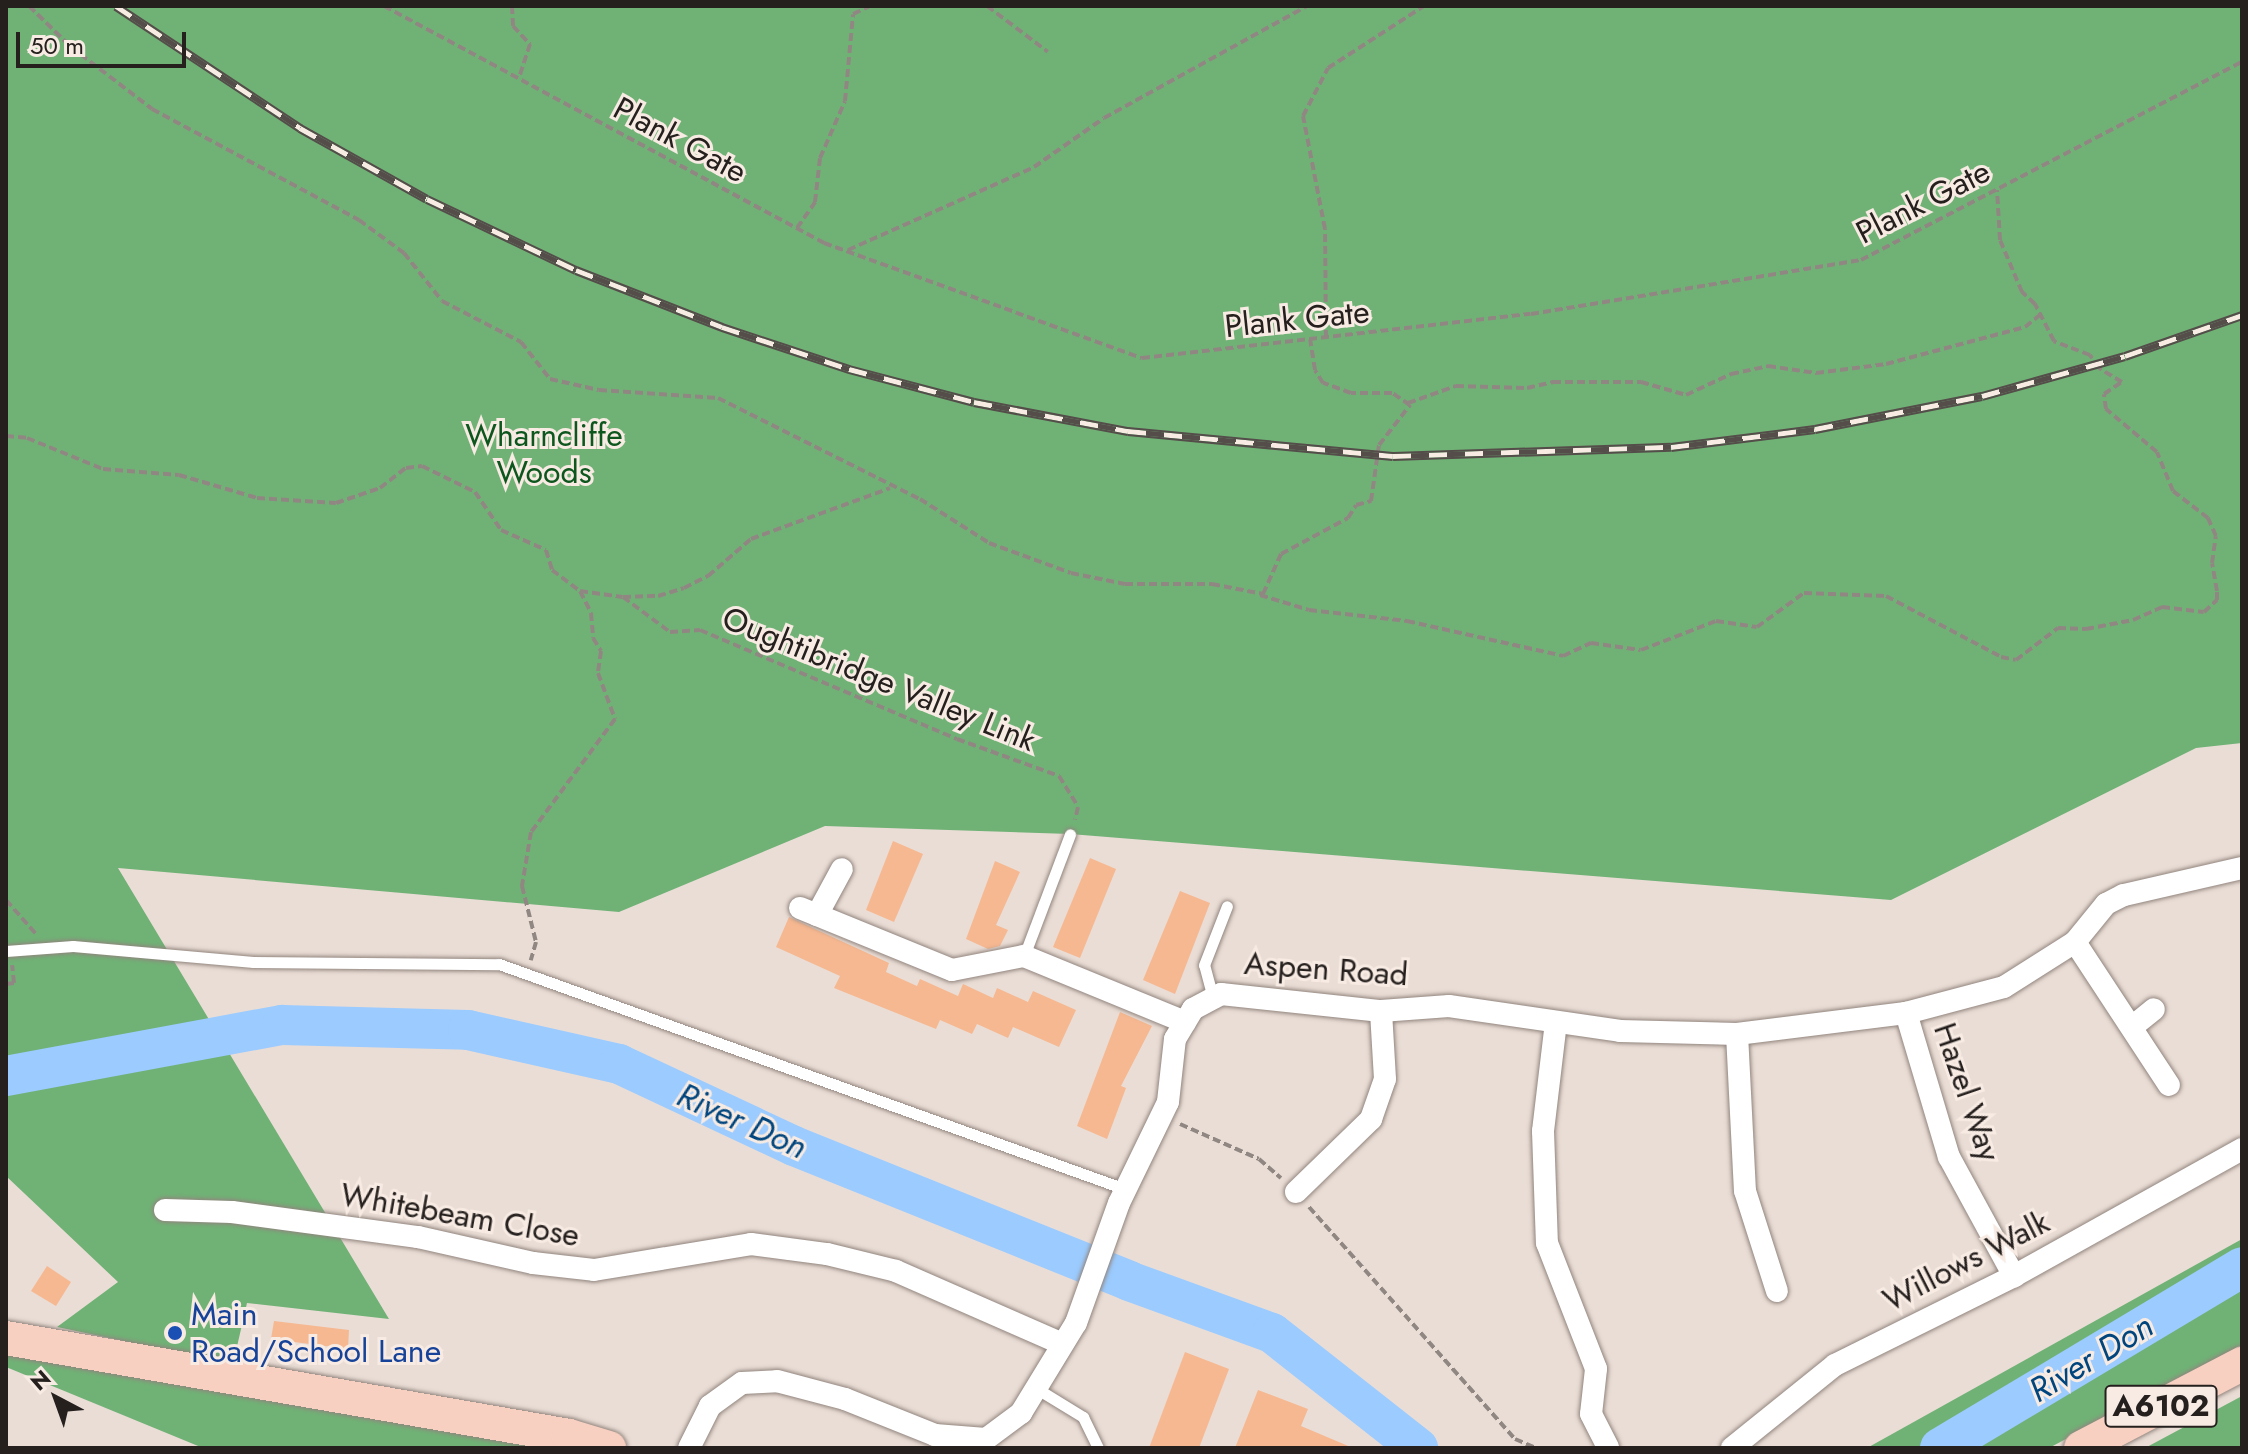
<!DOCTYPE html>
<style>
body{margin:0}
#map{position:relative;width:2248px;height:1454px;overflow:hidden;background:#eaddd6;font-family:Jost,sans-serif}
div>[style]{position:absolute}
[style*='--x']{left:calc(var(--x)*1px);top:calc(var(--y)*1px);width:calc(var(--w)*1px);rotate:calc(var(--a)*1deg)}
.forest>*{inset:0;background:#70b276}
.river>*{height:40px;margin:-20px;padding:0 20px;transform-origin:20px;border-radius:20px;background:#9bcbff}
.building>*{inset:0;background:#f6b891}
.path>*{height:4px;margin-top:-2px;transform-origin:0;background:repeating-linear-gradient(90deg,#908782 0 8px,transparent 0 12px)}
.roads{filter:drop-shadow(0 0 2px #91857e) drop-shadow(0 0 2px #91857e)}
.lane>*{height:11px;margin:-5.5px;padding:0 5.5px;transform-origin:5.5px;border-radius:5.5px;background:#fff}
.street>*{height:22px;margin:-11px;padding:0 11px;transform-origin:11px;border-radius:11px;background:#fff}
.primary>*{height:34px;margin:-17px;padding:0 17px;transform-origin:17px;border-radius:17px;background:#f7d0c1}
.rail>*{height:9px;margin-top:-4.5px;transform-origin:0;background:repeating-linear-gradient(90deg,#f7ebe3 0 18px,#544d4a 0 36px);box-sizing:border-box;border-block:2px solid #544d4a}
.dots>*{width:22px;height:22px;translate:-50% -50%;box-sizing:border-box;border:4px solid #f7ebe3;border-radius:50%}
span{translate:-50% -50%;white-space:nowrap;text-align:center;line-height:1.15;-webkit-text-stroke:6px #f7ebe3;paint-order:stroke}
.shield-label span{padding:2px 6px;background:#f7ebe3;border:2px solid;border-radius:6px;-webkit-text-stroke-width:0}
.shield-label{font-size:30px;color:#25201e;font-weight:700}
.street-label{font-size:32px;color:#25201e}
.park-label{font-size:32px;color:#0d571e}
.transit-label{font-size:32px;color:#164399}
.left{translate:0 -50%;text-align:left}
.water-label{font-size:34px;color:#00457e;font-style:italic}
.frame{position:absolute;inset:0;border:8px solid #25201e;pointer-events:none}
.north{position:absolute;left:16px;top:1358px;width:80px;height:80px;-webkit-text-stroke:6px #f7ebe3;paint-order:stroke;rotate:319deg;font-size:22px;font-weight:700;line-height:32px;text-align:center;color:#25201e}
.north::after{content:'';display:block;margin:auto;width:28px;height:36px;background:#25201e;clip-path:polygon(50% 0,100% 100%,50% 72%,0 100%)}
.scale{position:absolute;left:16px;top:32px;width:170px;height:36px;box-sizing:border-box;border:4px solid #25201e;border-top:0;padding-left:10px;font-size:24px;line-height:28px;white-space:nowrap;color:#25201e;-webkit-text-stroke:6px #f7ebe3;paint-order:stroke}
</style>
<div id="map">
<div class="forest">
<i style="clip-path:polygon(6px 6px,2242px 6px,2242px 743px,2196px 748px,1891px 900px,1070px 834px,825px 826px,619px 912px,118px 868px,389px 1319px,247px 1303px,233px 1364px,57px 1327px,118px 1282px,6px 1176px)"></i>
<i style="clip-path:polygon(2242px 1239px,2242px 1345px,2049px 1448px,1867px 1448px)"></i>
<i style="clip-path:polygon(6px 1351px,546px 1448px,203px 1448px,6px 1367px)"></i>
<i style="clip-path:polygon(2242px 1396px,2242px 1448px,2145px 1448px)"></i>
</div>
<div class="river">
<i style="--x:6;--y:1076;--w:281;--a:-10.5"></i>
<i style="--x:282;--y:1025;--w:186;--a:1.5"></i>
<i style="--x:468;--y:1030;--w:155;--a:12.7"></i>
<i style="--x:619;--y:1064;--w:193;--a:25.1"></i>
<i style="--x:794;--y:1146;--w:361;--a:21.9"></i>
<i style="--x:1129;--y:1281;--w:152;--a:20"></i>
<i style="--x:1272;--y:1333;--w:186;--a:38.2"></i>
<i style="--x:1940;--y:1448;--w:352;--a:-30.9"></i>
</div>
<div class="building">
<i style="clip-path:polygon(893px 841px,923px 854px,894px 922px,866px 910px)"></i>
<i style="clip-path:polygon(1090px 858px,1116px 869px,1080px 958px,1053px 947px)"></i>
<i style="clip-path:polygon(995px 861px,1020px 872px,996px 925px,1008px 930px,1000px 946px,988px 949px,966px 939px)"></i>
<i style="clip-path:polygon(1180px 891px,1210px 903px,1175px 994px,1143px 980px)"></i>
<i style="clip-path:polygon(789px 917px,889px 963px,886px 972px,917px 986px,920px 979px,958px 996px,963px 984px,993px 998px,997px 988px,1028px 1002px,1033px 991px,1076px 1010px,1059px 1047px,1013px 1027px,1008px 1038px,977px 1024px,972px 1034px,940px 1020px,936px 1029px,834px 988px,840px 976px,776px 947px)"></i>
<i style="clip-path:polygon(1120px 1012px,1152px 1026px,1121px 1086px,1126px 1088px,1107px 1139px,1077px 1126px)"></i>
<i style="clip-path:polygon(47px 1266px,71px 1282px,56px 1306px,31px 1291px)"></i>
<i style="clip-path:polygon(274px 1321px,349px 1330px,348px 1349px,271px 1339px)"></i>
<i style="clip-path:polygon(1185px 1352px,1229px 1369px,1199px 1448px,1149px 1448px)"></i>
<i style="clip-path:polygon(1258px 1390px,1308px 1409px,1301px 1426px,1353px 1448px,1235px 1448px)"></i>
</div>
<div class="path">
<i style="--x:29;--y:6;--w:59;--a:44.3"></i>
<i style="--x:71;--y:47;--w:102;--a:37.4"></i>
<i style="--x:152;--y:109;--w:235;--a:28.2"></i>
<i style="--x:359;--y:220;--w:56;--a:36.3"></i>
<i style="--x:404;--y:253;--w:61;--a:51.6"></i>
<i style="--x:442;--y:301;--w:89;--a:27.4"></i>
<i style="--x:521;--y:342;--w:47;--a:51.9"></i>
<i style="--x:550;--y:379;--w:50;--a:12.7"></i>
<i style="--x:599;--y:390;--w:119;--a:3.8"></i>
<i style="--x:718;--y:398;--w:226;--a:26.6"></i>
<i style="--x:920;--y:499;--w:82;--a:32.5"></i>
<i style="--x:989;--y:543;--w:87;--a:20.1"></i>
<i style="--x:1071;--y:573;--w:55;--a:11.5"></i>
<i style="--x:1125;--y:584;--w:87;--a:0"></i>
<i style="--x:1212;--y:584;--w:52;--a:11.1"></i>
<i style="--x:1263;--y:594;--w:44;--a:-65.8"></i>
<i style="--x:1281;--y:554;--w:76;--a:-28.2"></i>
<i style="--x:1348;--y:518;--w:15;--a:-58"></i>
<i style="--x:1356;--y:505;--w:16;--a:-15"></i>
<i style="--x:1371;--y:501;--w:57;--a:-81.9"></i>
<i style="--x:1379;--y:445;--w:51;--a:-52.2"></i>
<i style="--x:1410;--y:405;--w:22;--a:-146"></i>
<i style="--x:1392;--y:393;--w:41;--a:180"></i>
<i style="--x:1351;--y:393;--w:30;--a:-160"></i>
<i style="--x:1323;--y:383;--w:15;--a:-122"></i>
<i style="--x:1315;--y:370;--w:31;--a:-99"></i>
<i style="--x:384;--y:6;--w:500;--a:28.3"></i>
<i style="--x:824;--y:243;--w:338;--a:19.9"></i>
<i style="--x:1142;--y:358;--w:391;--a:-6.5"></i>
<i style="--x:1531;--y:314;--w:334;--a:-9.3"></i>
<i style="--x:1861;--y:260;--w:429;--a:-27.5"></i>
<i style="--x:512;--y:6;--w:20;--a:87"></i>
<i style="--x:513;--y:26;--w:25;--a:47"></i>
<i style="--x:530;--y:44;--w:36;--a:108"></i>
<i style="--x:987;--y:6;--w:76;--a:37"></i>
<i style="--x:797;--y:228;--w:32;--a:-55"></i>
<i style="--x:815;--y:202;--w:44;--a:-83.5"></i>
<i style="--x:820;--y:158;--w:62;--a:-66.3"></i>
<i style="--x:845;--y:101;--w:87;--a:-84.7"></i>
<i style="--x:853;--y:14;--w:19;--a:-25"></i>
<i style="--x:848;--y:250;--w:204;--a:-24"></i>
<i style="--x:1034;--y:167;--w:85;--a:-35"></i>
<i style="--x:1104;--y:118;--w:232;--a:-28.9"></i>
<i style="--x:1326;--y:338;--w:109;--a:-90.5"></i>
<i style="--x:1325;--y:229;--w:115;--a:-101"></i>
<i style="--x:1303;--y:116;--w:54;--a:-62.5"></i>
<i style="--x:1328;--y:68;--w:114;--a:-32.9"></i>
<i style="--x:1408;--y:403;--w:51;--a:-19.5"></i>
<i style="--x:1456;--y:386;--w:71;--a:1.6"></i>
<i style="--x:1527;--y:388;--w:27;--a:-13"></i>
<i style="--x:1553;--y:382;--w:88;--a:0"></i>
<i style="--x:1641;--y:382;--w:47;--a:16.1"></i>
<i style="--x:1686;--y:395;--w:50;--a:-25"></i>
<i style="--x:1731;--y:374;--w:38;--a:-12"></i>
<i style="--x:1768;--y:366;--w:49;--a:8.3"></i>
<i style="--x:1816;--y:373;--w:71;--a:-7.3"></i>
<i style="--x:1886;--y:364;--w:144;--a:-14.9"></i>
<i style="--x:2025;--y:327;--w:19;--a:-39"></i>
<i style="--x:6;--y:436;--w:21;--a:5"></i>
<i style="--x:27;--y:438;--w:82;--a:22.2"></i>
<i style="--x:103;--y:469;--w:76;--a:4.5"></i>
<i style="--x:179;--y:475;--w:81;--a:16.4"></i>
<i style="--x:257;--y:498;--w:79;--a:3.6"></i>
<i style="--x:336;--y:503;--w:46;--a:-18.8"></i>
<i style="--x:380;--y:488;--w:33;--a:-38"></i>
<i style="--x:406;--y:468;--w:16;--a:-7"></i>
<i style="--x:422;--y:466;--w:59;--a:26.1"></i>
<i style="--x:475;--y:492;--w:46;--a:55.6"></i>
<i style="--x:501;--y:530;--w:49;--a:24"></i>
<i style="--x:546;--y:550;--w:21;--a:73"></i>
<i style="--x:552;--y:570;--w:35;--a:37"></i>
<i style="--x:580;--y:591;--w:25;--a:63"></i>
<i style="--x:591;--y:613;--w:25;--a:85"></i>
<i style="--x:593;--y:638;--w:15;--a:58"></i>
<i style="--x:601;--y:651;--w:22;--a:98"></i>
<i style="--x:598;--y:673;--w:49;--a:69.7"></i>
<i style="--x:615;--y:719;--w:141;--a:126.6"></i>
<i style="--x:531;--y:832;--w:55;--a:99.5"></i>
<i style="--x:522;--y:886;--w:58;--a:76"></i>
<i style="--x:536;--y:942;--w:19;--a:106"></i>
<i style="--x:580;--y:591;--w:43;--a:7.9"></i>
<i style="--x:623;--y:597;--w:59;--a:36.7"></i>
<i style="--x:670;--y:632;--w:30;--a:-4"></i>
<i style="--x:700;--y:630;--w:279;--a:23"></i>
<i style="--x:957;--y:739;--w:109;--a:19.9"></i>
<i style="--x:1059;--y:776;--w:36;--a:58"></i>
<i style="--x:1078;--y:807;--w:13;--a:103"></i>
<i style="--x:1260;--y:595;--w:51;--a:17"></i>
<i style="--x:1309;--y:610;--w:99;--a:6.4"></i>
<i style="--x:1407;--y:621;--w:160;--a:12.6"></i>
<i style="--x:1563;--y:656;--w:31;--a:-25"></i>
<i style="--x:1591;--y:643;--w:50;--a:8"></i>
<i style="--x:1641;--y:650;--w:80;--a:-21.1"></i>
<i style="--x:1716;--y:621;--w:41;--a:8.3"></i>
<i style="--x:1757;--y:627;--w:58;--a:-35.9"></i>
<i style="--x:1804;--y:593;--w:82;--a:2.1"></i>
<i style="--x:1886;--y:596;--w:130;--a:27.9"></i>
<i style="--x:2001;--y:657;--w:15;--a:11"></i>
<i style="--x:2016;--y:660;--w:53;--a:-37.3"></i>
<i style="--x:2058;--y:628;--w:28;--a:2"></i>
<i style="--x:2086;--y:629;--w:48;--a:-10.8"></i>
<i style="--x:2133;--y:620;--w:32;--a:-24"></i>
<i style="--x:2162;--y:607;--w:42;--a:6.8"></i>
<i style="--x:2204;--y:612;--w:18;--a:-43"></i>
<i style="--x:2217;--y:600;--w:9;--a:-90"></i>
<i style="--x:2217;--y:591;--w:28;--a:-100"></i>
<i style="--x:2212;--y:563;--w:27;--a:-82"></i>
<i style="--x:2216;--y:536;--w:20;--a:-114"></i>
<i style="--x:2208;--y:518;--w:44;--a:-142.4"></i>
<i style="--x:2173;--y:491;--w:42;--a:-112.3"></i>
<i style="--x:2157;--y:452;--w:67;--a:-139.9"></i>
<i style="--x:2106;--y:409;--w:15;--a:-98"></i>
<i style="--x:2104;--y:394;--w:22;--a:-34"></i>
<i style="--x:2122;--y:382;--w:27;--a:-149"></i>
<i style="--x:2099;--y:368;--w:16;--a:-125"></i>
<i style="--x:2090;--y:355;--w:39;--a:-159"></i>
<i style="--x:2054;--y:341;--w:42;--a:-117.2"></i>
<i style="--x:2035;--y:304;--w:18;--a:-137"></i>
<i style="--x:2022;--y:292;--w:56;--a:-112.9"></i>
<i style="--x:2000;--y:240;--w:50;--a:-93.4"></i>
<i style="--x:623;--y:597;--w:35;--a:-2"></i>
<i style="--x:658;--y:596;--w:27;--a:-17"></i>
<i style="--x:684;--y:588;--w:27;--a:-27"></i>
<i style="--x:708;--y:576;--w:57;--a:-40.7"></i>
<i style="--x:751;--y:539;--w:148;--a:-20.1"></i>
<i style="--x:6;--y:900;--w:45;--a:48.6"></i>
<i style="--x:6;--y:984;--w:8;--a:-7"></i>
<i style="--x:14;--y:983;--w:18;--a:-96"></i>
<i style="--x:1180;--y:1124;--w:86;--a:23.9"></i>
<i style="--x:1259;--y:1159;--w:29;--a:41"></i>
<i style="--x:1309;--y:1207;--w:310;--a:48.4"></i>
<i style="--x:1515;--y:1439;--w:23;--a:23"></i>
</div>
<div class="roads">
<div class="lane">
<i style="--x:6;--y:951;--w:67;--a:-4.3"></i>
<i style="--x:73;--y:946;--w:181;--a:5.1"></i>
<i style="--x:253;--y:962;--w:246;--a:0.5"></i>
<i style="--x:499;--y:964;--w:665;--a:19.77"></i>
<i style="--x:1024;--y:956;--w:130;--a:-69.3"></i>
<i style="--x:1213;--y:998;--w:34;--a:-105"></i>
<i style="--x:1204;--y:965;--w:63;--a:-68.7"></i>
<i style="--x:1039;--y:1390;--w:52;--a:31.5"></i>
<i style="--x:1083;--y:1417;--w:34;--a:64"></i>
</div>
<div class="street">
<i style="--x:800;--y:908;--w:164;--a:22.2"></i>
<i style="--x:952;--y:970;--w:73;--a:-11"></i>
<i style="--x:1024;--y:956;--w:174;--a:22.3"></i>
<i style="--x:817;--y:915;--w:52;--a:-61.5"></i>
<i style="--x:2075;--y:942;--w:171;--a:56.7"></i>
<i style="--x:1906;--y:1013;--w:150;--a:73.4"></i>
<i style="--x:1949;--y:1157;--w:136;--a:61.4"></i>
<i style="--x:1556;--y:1022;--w:110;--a:96.8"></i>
<i style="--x:1543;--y:1131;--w:112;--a:88"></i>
<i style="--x:1547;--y:1243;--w:135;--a:68.7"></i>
<i style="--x:1596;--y:1369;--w:45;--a:96.3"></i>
<i style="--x:1591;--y:1414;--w:38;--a:63"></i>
<i style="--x:2132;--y:1027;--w:28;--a:-39"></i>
<i style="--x:1737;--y:1034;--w:157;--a:87.1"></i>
<i style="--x:1745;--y:1191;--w:105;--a:72.3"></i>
<i style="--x:1296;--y:1192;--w:105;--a:-44.2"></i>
<i style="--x:1371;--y:1119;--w:42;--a:-70.7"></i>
<i style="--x:1385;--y:1079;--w:68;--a:-93.4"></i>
<i style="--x:165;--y:1210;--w:67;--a:1.7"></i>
<i style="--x:232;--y:1212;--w:188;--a:7.7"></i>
<i style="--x:418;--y:1237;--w:118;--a:12.7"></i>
<i style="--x:533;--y:1263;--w:61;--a:6.5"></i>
<i style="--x:594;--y:1270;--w:159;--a:-9.4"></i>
<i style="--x:751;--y:1244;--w:77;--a:7.5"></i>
<i style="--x:827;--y:1254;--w:71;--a:13.8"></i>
<i style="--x:896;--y:1271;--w:181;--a:23.7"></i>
<i style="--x:689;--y:1448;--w:47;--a:-63.4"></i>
<i style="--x:710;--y:1406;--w:39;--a:-36"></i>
<i style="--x:742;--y:1383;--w:35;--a:-3"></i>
<i style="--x:777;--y:1381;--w:70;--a:14.8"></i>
<i style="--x:845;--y:1399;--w:97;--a:21.8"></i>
<i style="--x:935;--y:1435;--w:51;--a:4.5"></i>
<i style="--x:986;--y:1439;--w:44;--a:-36.6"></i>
<i style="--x:1021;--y:1413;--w:105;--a:-58.6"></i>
<i style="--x:1076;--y:1323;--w:127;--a:-70.3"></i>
<i style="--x:1119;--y:1203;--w:112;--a:-64.1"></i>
<i style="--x:1168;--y:1102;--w:63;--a:-83.7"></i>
<i style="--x:1175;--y:1039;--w:35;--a:-59"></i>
<i style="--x:1193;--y:1009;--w:32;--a:-28"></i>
<i style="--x:1221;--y:994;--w:161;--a:6.1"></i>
<i style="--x:1381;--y:1011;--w:68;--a:-4.2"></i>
<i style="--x:1449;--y:1006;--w:173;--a:8.3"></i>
<i style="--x:1620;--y:1031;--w:117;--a:1.5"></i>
<i style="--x:1737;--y:1034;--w:170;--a:-7.1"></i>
<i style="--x:1906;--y:1013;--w:101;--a:-14.9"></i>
<i style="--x:2004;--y:987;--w:84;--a:-32.4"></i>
<i style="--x:2075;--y:942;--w:49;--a:-50.8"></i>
<i style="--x:2106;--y:904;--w:20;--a:-27"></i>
<i style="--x:2124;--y:895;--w:121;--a:-12.9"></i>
<i style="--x:1732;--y:1448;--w:132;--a:-38.9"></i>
<i style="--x:1835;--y:1365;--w:200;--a:-26.4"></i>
<i style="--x:2014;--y:1276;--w:261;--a:-29.1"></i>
</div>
<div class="primary">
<i style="--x:6;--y:1338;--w:571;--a:9.87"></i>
<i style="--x:569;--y:1436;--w:42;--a:16.7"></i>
<i style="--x:2081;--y:1448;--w:182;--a:-27.6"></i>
</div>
</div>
<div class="rail">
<i style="--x:116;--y:6;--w:221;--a:33.5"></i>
<i style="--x:300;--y:128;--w:145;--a:29.2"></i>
<i style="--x:427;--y:199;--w:165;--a:25.5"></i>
<i style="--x:576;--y:270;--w:157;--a:21.3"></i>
<i style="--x:722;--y:327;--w:134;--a:18.3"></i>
<i style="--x:849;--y:369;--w:129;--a:14.8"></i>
<i style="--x:974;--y:402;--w:157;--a:10.7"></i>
<i style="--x:1128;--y:431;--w:266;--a:5.4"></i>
<i style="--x:1393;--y:456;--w:278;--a:-1.9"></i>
<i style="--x:1671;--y:447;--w:145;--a:-7.1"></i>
<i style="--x:1815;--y:429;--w:170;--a:-11.2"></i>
<i style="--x:1982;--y:396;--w:148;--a:-15.6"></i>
<i style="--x:2125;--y:356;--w:124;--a:-19.3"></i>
</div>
<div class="dots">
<i style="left:175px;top:1333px;background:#1a4fb4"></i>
</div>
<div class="shield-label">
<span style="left:2161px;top:1406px">A6102</span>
</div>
<div class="street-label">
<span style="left:680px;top:140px;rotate:28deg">Plank Gate</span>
<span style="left:1923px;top:202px;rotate:-27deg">Plank Gate</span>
<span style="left:1297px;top:319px;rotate:-6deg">Plank Gate</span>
<span style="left:879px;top:679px;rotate:22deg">Oughtibridge Valley Link</span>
<span style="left:1326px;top:969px;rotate:4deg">Aspen Road</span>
<span style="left:1967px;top:1092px;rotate:71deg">Hazel Way</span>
<span style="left:460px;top:1215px;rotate:10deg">Whitebeam Close</span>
<span style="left:1966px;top:1261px;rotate:-27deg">Willows Walk</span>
</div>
<div class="park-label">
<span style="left:544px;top:454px">Wharncliffe<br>Woods</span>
</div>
<div class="transit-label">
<span class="left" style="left:191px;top:1333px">Main<br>Road/School Lane</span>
</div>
<div class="water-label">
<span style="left:742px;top:1121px;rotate:24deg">River Don</span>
<span style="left:2091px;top:1358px;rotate:-31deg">River Don</span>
</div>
<div class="frame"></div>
<div class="north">N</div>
<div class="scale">50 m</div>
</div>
